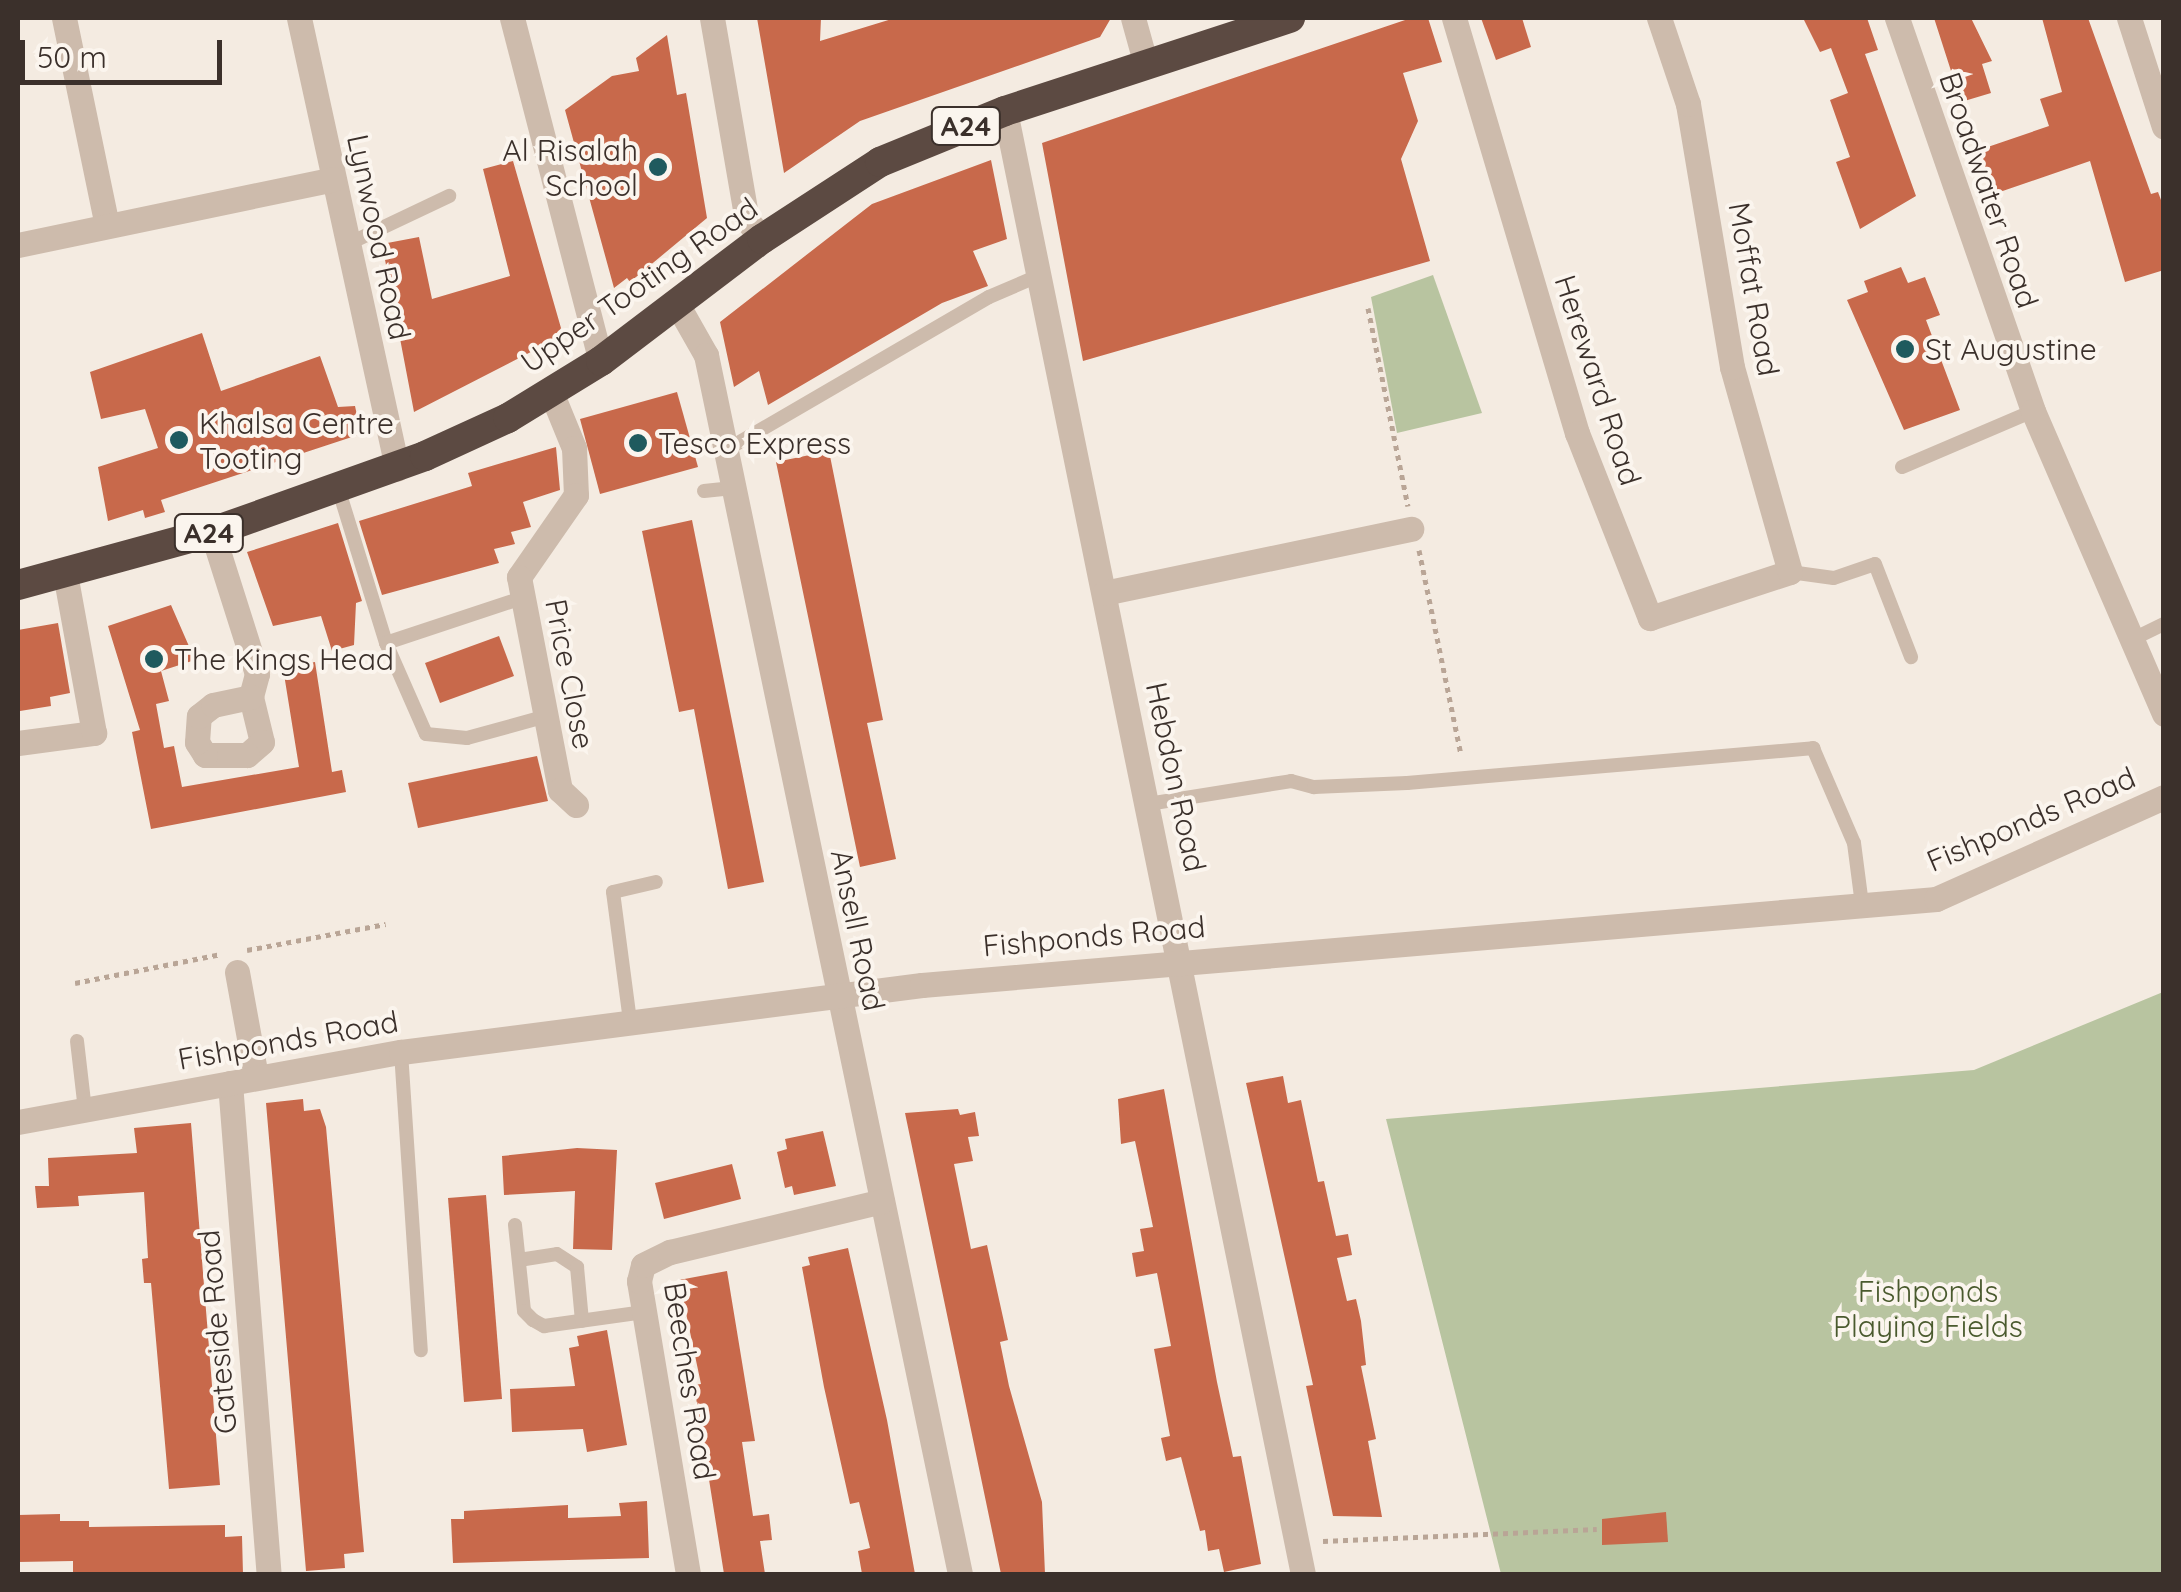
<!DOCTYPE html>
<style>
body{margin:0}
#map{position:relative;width:2181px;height:1592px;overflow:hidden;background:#f4ebe1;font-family:Quicksand,sans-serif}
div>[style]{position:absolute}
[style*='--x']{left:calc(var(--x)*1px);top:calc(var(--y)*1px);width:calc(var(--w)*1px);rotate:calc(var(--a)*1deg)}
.green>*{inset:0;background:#b8c4a0}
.building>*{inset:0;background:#c8694b}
.path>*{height:5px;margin-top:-2.5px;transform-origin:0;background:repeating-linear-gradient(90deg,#b9a596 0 5px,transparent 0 10px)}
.lane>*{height:14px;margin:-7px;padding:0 7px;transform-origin:7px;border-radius:7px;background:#cdbbac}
.street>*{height:25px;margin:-12.5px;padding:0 12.5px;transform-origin:12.5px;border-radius:12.5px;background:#cdbbac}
.highway>*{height:30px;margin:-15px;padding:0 15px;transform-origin:15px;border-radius:15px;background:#5c4a42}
.dots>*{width:28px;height:28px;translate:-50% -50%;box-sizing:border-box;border:5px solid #fbf5ee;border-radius:50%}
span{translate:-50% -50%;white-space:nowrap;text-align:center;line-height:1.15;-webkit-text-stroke:8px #fbf5ee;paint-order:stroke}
.shield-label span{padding:2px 8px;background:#fbf5ee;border:2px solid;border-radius:8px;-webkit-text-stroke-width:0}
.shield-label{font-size:28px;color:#3b302b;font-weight:700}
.poi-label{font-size:30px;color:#3b302b}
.right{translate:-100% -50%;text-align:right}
.left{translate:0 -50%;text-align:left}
.street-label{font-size:30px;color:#3b302b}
.park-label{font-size:30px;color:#4a5a2e}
.frame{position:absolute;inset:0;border:20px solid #3b302b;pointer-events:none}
.scale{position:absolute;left:20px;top:40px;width:202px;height:45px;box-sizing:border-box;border:5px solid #3b302b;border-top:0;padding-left:12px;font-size:30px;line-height:35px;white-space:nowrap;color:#3b302b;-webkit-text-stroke:8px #fbf5ee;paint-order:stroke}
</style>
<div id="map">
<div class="green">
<i style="clip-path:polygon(1433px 275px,1482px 413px,1397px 433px,1371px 297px)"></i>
<i style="clip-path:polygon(2163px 992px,2163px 1574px,1501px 1574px,1386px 1119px,1974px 1070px)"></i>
</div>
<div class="building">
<i style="clip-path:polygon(757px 18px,821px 18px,820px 41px,895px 18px,1111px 18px,1100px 37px,860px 121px,784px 173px)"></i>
<i style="clip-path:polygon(1411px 18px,1428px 18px,1442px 62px,1403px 73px,1418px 121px,1401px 159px,1430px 261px,1083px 361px,1042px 143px)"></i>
<i style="clip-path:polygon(1481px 18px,1522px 18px,1531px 47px,1496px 60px)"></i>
<i style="clip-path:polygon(1803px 18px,1867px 18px,1878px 50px,1865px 54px,1916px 196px,1860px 229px,1836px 162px,1850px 157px,1830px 100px,1848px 93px,1831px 48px,1820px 52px)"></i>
<i style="clip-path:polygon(1934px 18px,1971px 18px,1992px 61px,1982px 64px,1991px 93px,1961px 102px)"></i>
<i style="clip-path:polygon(2042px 18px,2088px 18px,2151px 194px,2158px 192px,2164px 208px,2164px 270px,2125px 282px,2090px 161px,1991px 195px,1976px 151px,2049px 126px,2040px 99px,2062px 92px)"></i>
<i style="clip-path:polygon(667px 35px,677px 95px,686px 93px,707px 218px,630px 282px,627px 278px,614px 288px,565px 110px,612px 76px,639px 71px,636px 58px)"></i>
<i style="clip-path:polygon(991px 160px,1007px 239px,973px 251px,988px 286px,942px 303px,768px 405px,759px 371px,734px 387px,720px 322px,872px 204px)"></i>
<i style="clip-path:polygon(513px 161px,561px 328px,556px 339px,414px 412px,382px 244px,419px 237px,432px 299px,510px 276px,483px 169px)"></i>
<i style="clip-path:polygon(1901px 267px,1908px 283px,1925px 277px,1940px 315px,1926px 320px,1960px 410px,1904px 430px,1847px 300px,1868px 292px,1864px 281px)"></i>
<i style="clip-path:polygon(202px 333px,221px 391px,320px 356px,338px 407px,355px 406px,361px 434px,161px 500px,165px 512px,145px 518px,143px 510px,108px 521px,98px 467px,158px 448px,145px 409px,101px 419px,90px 372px)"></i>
<i style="clip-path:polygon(677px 392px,698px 467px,600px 494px,580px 419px)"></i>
<i style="clip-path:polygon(556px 447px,560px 490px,523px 502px,531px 527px,511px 532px,515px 544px,494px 549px,499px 563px,382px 595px,359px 521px,472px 486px,468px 473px)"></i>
<i style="clip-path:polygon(829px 451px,883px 720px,867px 723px,896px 859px,860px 867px,776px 462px)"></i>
<i style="clip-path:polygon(692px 520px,764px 882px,728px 889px,694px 709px,679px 712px,642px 531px)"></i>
<i style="clip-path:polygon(338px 523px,362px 601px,356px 603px,354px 645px,332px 651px,321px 616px,273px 626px,247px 552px)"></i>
<i style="clip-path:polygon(171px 605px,195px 660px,161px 671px,169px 701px,156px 704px,164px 748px,174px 746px,182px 787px,299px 767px,283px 668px,315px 662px,332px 772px,342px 770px,346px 792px,151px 829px,132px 732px,140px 730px,108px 626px)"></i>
<i style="clip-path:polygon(58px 623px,70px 693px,50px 697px,51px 706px,20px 711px,18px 630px)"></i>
<i style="clip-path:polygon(499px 636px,514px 676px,440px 703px,425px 663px)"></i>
<i style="clip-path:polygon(537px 756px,548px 801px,418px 828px,408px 783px)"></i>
<i style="clip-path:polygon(1283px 1076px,1288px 1103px,1301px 1100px,1318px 1182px,1324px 1181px,1336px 1236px,1348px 1234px,1352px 1255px,1337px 1258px,1347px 1301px,1356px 1299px,1361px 1321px,1366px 1365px,1361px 1366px,1376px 1439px,1368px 1441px,1382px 1517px,1333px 1516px,1306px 1386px,1313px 1385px,1246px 1083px)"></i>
<i style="clip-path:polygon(1164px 1089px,1217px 1382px,1233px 1457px,1241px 1456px,1261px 1564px,1224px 1572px,1219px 1549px,1208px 1551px,1205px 1530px,1200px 1531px,1181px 1457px,1166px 1461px,1161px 1438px,1170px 1436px,1154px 1349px,1171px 1346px,1157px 1273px,1136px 1277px,1132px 1253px,1144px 1251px,1140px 1229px,1153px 1227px,1135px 1141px,1121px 1144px,1118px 1099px)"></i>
<i style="clip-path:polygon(303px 1099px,304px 1111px,320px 1109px,326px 1127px,364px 1552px,344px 1554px,345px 1568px,306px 1571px,266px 1103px)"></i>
<i style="clip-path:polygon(958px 1109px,960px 1115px,975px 1112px,979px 1136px,968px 1137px,973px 1161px,954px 1164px,971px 1249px,987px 1245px,1008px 1340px,1000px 1342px,1009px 1386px,1042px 1502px,1045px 1574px,1001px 1574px,905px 1113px)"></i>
<i style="clip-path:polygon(191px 1123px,220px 1485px,169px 1489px,151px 1283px,144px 1283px,142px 1259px,148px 1258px,144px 1192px,78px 1196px,79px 1206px,37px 1208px,35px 1186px,49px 1186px,48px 1158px,137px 1153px,134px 1128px)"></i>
<i style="clip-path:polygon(823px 1131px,836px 1186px,794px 1195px,792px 1186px,785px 1188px,777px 1152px,787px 1149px,785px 1139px)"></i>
<i style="clip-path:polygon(577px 1148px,617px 1150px,612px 1250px,573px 1249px,575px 1191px,504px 1195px,502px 1156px)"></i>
<i style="clip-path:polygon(732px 1164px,741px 1199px,664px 1219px,655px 1183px)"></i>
<i style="clip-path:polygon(486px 1195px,502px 1399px,464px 1402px,448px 1198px)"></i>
<i style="clip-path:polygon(848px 1248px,887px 1420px,915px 1574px,862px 1574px,858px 1551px,870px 1548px,859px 1502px,850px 1504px,824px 1387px,802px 1267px,810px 1265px,808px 1257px)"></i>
<i style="clip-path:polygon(727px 1271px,755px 1441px,742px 1442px,753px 1516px,769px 1514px,772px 1540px,760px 1541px,765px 1574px,724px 1574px,694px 1385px,701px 1384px,679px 1280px)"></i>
<i style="clip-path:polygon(607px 1330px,627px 1445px,587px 1452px,583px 1429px,512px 1432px,510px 1389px,575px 1386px,569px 1348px,579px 1346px,577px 1336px)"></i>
<i style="clip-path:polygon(647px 1501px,649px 1558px,453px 1563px,451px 1519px,464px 1519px,464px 1511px,568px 1505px,568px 1518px,621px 1516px,619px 1503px)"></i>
<i style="clip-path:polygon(1666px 1512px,1668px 1542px,1602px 1545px,1602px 1519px)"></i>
<i style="clip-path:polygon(60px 1514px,60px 1521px,89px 1521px,89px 1527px,225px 1525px,225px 1537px,242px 1536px,243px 1574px,73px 1574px,73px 1561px,18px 1562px,18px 1515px)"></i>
</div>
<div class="path">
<i style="--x:1368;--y:308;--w:202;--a:78.6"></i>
<i style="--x:1419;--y:550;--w:208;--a:78.4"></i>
<i style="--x:247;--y:950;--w:141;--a:-10.6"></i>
<i style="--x:75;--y:983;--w:149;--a:-11.2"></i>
<i style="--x:1323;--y:1541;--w:274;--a:-2.5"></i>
<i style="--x:2161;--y:1574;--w:3;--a:0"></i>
</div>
<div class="lane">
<i style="--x:350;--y:243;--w:110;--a:-25.4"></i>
<i style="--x:726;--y:450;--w:304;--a:-30.2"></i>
<i style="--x:989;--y:297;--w:56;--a:-23.3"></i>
<i style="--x:1902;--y:467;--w:142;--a:-23.1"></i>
<i style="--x:339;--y:491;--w:159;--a:72.8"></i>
<i style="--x:386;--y:643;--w:99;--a:66.3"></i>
<i style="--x:426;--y:734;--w:41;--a:5.6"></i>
<i style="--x:467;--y:738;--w:79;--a:-15.4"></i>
<i style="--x:704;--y:491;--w:29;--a:-6"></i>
<i style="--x:1790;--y:572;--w:44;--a:7.8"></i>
<i style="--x:1834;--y:578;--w:43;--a:-18.9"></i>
<i style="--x:1875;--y:564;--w:100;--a:68.8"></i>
<i style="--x:2131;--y:640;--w:37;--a:-26"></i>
<i style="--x:386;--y:643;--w:143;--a:-18.3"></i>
<i style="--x:1148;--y:804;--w:145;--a:-9.1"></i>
<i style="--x:1291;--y:781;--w:24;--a:15"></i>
<i style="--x:1314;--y:787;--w:93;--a:-2.5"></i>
<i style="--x:1407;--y:783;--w:408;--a:-4.9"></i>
<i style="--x:1813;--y:748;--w:103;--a:66.7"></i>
<i style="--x:1854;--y:843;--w:63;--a:82.6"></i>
<i style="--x:630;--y:1021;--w:130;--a:-97.5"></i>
<i style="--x:613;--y:892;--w:44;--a:-13.1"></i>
<i style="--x:77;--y:1041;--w:69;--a:83.4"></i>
<i style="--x:401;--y:1052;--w:299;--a:86.2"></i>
<i style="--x:515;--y:1225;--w:86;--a:84"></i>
<i style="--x:524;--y:1311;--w:13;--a:45"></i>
<i style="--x:533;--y:1320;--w:13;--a:29"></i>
<i style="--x:544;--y:1326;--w:101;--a:-8"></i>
<i style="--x:519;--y:1260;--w:38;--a:-9"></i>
<i style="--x:557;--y:1254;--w:24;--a:33"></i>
<i style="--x:577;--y:1267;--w:54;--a:84.7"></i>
</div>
<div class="street">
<i style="--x:64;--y:18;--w:212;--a:78.3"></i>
<i style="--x:299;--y:18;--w:461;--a:77.7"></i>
<i style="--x:512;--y:18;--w:354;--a:75.5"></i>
<i style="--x:712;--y:18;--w:205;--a:80.2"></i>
<i style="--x:747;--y:220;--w:24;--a:52"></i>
<i style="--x:1133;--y:18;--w:49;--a:74.5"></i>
<i style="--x:1454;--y:18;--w:433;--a:73.5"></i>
<i style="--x:1577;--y:433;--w:199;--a:68.5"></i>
<i style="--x:1650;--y:618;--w:147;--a:-18.2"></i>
<i style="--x:1790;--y:572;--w:213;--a:-105.8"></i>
<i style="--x:1732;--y:367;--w:267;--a:-99.5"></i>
<i style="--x:1688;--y:104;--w:91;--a:-108.6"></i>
<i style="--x:1897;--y:18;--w:416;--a:70.9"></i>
<i style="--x:2033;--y:411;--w:330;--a:66.6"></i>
<i style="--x:2129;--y:18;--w:114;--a:72.2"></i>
<i style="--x:1005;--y:111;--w:1493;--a:78.49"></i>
<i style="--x:18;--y:245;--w:322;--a:-11.8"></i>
<i style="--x:677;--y:304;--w:59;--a:60.4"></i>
<i style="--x:706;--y:355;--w:1245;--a:78.23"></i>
<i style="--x:551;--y:392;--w:61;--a:67.7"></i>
<i style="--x:574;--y:448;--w:47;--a:87.6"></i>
<i style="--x:576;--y:495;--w:100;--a:124.8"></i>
<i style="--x:519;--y:577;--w:217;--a:79.1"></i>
<i style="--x:560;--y:790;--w:22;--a:43"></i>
<i style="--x:212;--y:532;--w:149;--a:72.4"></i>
<i style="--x:257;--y:674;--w:24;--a:105"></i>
<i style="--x:251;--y:697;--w:46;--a:76.3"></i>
<i style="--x:262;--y:742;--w:20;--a:139"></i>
<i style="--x:247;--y:755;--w:42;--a:180"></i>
<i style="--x:205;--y:755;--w:15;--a:-122"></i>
<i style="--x:197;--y:742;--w:26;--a:-86"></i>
<i style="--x:199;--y:716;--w:18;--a:-38"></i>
<i style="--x:213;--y:705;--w:39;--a:-12"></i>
<i style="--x:1104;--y:593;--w:314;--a:-11.8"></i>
<i style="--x:18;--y:743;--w:77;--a:-7.5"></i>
<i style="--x:94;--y:733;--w:163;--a:-100.3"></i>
<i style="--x:237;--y:972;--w:107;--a:79.7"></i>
<i style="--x:230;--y:1083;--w:493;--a:85.5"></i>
<i style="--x:18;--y:1122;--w:389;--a:-10.4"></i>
<i style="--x:401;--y:1052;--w:525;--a:-7.33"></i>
<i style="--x:922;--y:985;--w:1018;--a:-4.85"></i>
<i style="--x:1936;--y:899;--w:250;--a:-24.1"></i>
<i style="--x:688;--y:1574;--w:297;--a:-99.5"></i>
<i style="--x:639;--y:1281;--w:16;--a:-76"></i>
<i style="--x:643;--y:1265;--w:30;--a:-26"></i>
<i style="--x:670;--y:1252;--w:218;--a:-13.5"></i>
</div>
<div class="highway">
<i style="--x:18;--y:585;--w:201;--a:-15.3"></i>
<i style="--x:212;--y:532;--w:226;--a:-19.6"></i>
<i style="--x:425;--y:456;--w:91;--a:-24.6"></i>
<i style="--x:508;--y:418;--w:109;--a:-31.5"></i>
<i style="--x:601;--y:361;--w:202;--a:-37.2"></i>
<i style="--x:762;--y:239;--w:141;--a:-33.1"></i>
<i style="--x:880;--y:162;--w:135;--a:-22.2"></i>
<i style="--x:1005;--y:111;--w:300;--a:-18.1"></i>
</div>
<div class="dots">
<i style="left:658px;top:167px;background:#1f5a5e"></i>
<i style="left:1905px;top:349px;background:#1f5a5e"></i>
<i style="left:179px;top:440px;background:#1f5a5e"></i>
<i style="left:638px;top:443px;background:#1f5a5e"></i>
<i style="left:154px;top:659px;background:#1f5a5e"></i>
</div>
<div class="shield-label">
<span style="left:966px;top:126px">A24</span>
<span style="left:209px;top:533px">A24</span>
</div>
<div class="poi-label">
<span class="right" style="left:638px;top:167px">Al Risalah<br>School</span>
<span class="left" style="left:1925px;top:349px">St Augustine</span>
<span class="left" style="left:199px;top:440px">Khalsa Centre<br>Tooting</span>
<span class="left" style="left:658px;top:443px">Tesco Express</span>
<span class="left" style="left:174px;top:659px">The Kings Head</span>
</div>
<div class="street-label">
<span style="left:1989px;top:190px;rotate:71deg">Broadwater Road</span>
<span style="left:379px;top:237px;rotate:78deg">Lynwood Road</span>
<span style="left:639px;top:285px;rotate:-35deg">Upper Tooting Road</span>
<span style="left:1754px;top:289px;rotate:80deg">Moffat Road</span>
<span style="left:1598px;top:380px;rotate:72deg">Hereward Road</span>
<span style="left:570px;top:674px;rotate:79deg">Price Close</span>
<span style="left:1176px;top:777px;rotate:78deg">Hebdon Road</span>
<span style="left:2031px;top:819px;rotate:-23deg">Fishponds Road</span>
<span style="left:858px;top:930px;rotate:78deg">Ansell Road</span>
<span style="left:1094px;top:936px;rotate:-5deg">Fishponds Road</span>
<span style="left:288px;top:1040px;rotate:-10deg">Fishponds Road</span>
<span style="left:217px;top:1332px;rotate:-95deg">Gateside Road</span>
<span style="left:690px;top:1381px;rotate:81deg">Beeches Road</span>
</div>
<div class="park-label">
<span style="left:1928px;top:1308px">Fishponds<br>Playing Fields</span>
</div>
<div class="frame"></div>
<div class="scale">50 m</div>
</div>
